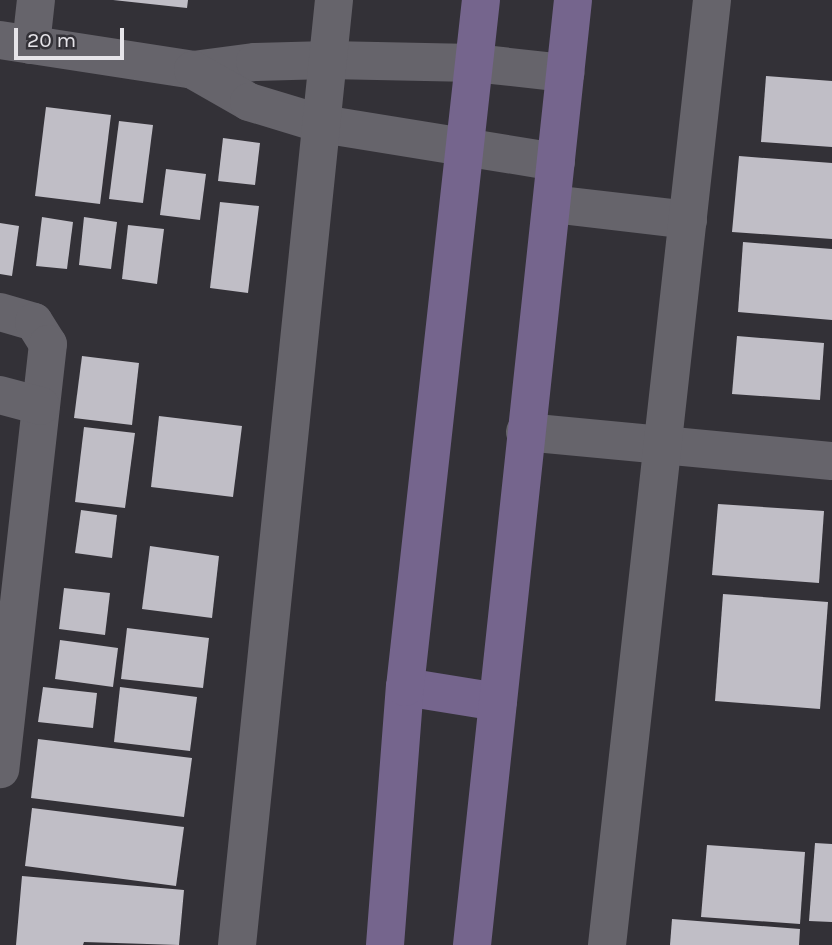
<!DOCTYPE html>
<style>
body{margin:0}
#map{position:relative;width:832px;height:945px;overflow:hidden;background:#333137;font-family:Karla,sans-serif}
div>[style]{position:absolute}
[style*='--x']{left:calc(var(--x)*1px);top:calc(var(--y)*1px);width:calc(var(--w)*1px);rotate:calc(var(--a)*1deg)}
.building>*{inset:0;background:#c0bec6}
.minor>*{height:38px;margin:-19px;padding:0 19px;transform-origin:19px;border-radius:19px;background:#66646b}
.secondary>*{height:38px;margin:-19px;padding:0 19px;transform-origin:19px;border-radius:19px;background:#75658d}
span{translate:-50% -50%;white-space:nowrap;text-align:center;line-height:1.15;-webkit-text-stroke:7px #333137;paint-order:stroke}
.scale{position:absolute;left:14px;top:28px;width:110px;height:32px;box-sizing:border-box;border:4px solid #e6e4e9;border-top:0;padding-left:9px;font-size:21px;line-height:24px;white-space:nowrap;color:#e6e4e9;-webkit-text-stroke:5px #333137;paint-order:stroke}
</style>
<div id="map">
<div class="building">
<i style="clip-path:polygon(113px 0,188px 0,187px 8px)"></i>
<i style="clip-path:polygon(766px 76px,832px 81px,832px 147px,761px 142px)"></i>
<i style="clip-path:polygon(46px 107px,111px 115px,100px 204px,35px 196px)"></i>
<i style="clip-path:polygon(119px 121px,153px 125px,143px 203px,109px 199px)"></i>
<i style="clip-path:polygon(223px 138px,260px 143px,255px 185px,218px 181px)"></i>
<i style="clip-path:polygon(739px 156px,832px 163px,832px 239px,732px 232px)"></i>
<i style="clip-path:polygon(166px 169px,206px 174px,200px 220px,160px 215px)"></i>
<i style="clip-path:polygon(220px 202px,259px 206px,248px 293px,210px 288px)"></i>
<i style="clip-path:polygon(42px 217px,73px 222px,67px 269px,36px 266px)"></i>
<i style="clip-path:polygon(84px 217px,117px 222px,111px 269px,79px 265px)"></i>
<i style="clip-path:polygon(0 223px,19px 226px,12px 276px,0 274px)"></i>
<i style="clip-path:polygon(128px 225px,164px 229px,157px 284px,122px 279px)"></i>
<i style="clip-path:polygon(743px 242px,832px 249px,832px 320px,738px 312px)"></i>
<i style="clip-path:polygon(737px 336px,824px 343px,820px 400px,732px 394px)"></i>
<i style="clip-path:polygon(82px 356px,139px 363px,132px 425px,74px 418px)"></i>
<i style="clip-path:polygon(159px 416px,242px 426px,233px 497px,151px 487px)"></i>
<i style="clip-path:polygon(84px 427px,135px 433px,125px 508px,75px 502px)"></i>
<i style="clip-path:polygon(718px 504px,824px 511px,819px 583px,712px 575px)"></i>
<i style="clip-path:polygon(81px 510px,117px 515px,112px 558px,75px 553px)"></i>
<i style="clip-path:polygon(150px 546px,219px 556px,212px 618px,142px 609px)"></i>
<i style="clip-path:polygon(64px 588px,110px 593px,105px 635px,59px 629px)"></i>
<i style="clip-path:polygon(723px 594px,828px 602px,820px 709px,715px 701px)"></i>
<i style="clip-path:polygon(127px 628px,209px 638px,203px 688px,121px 679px)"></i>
<i style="clip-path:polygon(60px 640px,118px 648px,113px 687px,55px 679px)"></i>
<i style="clip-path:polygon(43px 687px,97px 693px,93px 728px,38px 722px)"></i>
<i style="clip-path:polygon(120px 687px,197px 697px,190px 751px,114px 742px)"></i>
<i style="clip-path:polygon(38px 739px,192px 758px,184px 817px,31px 798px)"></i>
<i style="clip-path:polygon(32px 808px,184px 827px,176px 886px,25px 866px)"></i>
<i style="clip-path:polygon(815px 843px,832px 844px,832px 922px,809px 921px)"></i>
<i style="clip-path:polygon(707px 845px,805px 852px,800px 924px,701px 917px)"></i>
<i style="clip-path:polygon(22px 876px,184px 890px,179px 945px,84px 942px,83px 945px,16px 945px)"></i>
<i style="clip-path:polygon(672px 919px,800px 929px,799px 945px,670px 945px)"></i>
</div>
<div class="minor">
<i style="--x:0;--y:40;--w:195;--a:8.8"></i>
<i style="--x:193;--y:70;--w:63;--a:-7.4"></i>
<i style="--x:255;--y:62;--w:73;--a:-1.6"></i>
<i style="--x:328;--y:60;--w:146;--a:1.2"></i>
<i style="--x:474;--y:63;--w:92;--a:6.3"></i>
<i style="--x:31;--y:45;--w:45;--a:-83.7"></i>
<i style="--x:193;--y:70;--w:64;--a:29.7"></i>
<i style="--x:249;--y:102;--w:76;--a:16.8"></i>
<i style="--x:322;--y:124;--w:237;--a:9.2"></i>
<i style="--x:552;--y:204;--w:137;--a:6.7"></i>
<i style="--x:0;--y:312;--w:35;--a:16"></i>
<i style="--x:34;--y:322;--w:26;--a:58"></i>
<i style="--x:48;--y:344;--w:428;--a:96.4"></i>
<i style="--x:0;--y:395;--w:42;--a:15"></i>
<i style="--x:525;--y:432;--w:308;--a:5.4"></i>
<i style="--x:237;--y:945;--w:950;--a:-84.14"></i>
<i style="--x:607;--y:945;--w:951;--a:-83.66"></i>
</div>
<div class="secondary">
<i style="--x:405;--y:687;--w:94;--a:9.2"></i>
<i style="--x:385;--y:945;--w:259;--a:-85.6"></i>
<i style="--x:405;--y:687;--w:691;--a:-83.69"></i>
<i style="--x:472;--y:945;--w:950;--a:-83.9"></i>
</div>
<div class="scale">20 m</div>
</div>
